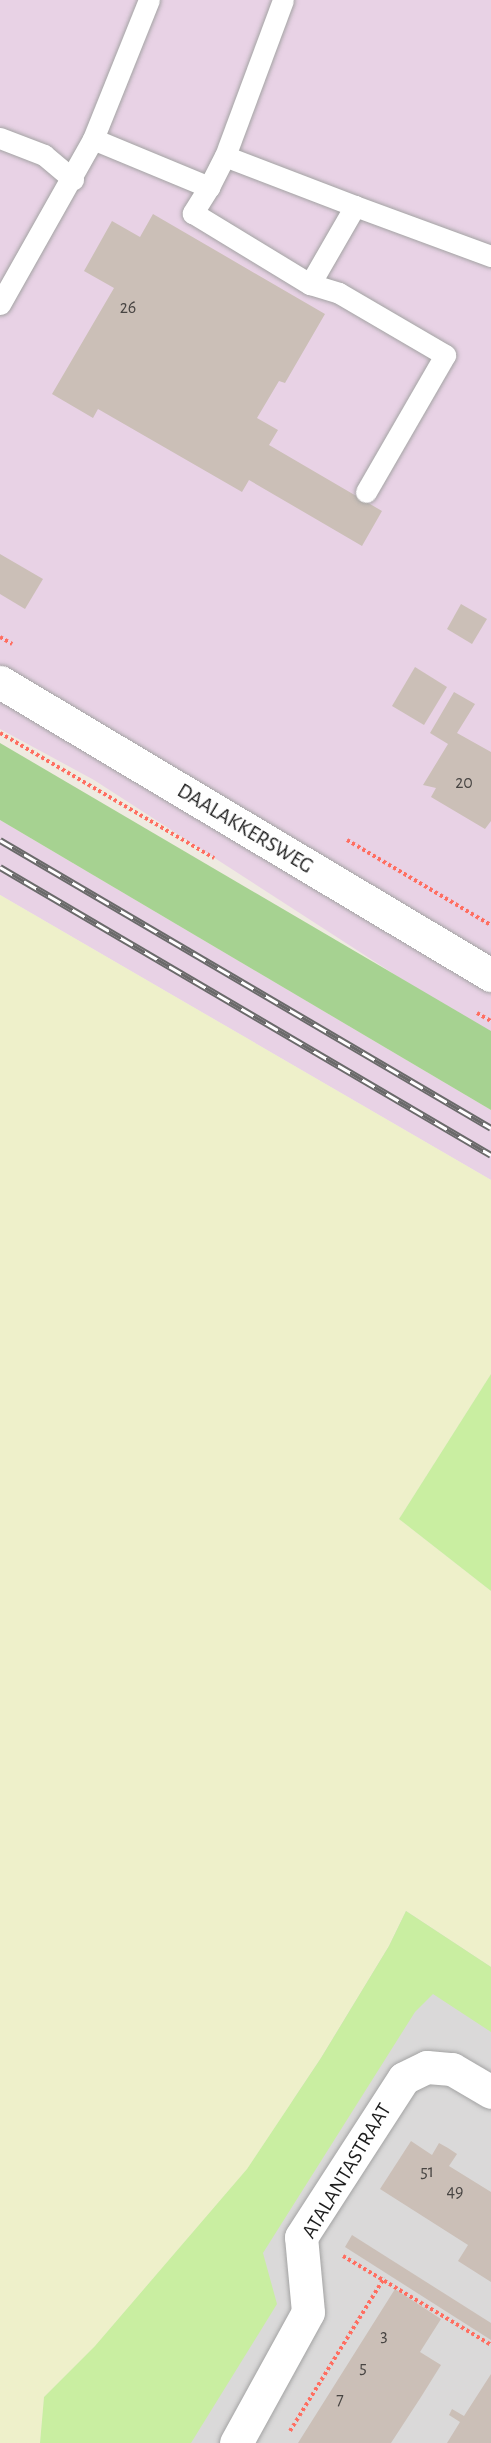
<!DOCTYPE html>
<style>
body{margin:0}
#map{position:relative;width:491px;height:2443px;overflow:hidden;background:#efeae1;font-family:"Alegreya Sans",sans-serif}
div>[style]{position:absolute}
[style*='--x']{left:calc(var(--x)*1px);top:calc(var(--y)*1px);width:calc(var(--w)*1px);rotate:calc(var(--a)*1deg)}
.residential>*{inset:0;background:#dad9d9}
.industrial>*{inset:0;background:#e8d2e5}
.farmland>*{inset:0;background:#eef0ca}
.grass>*{inset:0;background:#c9eea1}
.forest>*{inset:0;background:#a6d291}
.building>*{inset:0;background:#cbbfb7}
.path>*{height:4px;margin-top:-2px;transform-origin:0;background:repeating-linear-gradient(90deg,#ff6e61 0 3px,transparent 0 6px)}
.roads{filter:drop-shadow(0 0 2px #a3a3a3) drop-shadow(0 0 2px #a3a3a3)}
.lane>*{height:21px;margin:-10.5px;padding:0 10.5px;transform-origin:10.5px;border-radius:10.5px;background:#fff}
.street>*{height:33px;margin:-16.5px;padding:0 16.5px;transform-origin:16.5px;border-radius:16.5px;background:#fff}
.rail>*{height:7px;margin-top:-3.5px;transform-origin:0;background:repeating-linear-gradient(90deg,#fff 0 14px,#6a6a6a 0 28px);box-sizing:border-box;border-block:2px solid #6a6a6a}
span{translate:-50% -50%;white-space:nowrap;text-align:center;line-height:1.15;-webkit-text-stroke:4.5px #fff;paint-order:stroke}
.number-label{font-size:18px;color:#484543}
.number-label span{-webkit-text-stroke-width:0}
.street-label{font-size:21px;color:#1c1c1c}
</style>
<div id="map">
<div class="residential">
<i style="clip-path:polygon(491px 1661px,491px 2443px,138px 2443px)"></i>
</div>
<div class="industrial">
<i style="clip-path:polygon(0 0,491px 0,491px 1033px,468px 1022px,94px 780px,0 729px)"></i>
<i style="clip-path:polygon(0 820px,491px 1110px,491px 1180px,0 895px)"></i>
</div>
<div class="farmland">
<i style="clip-path:polygon(0 895px,491px 1180px,491px 1374px,399px 1519px,491px 1591px,491px 1967px,406px 1911px,389px 1946px,321px 2058px,247px 2169px,95px 2346px,44px 2397px,40px 2443px,0 2443px)"></i>
</div>
<div class="grass">
<i style="clip-path:polygon(491px 1374px,491px 1591px,399px 1519px)"></i>
<i style="clip-path:polygon(406px 1911px,491px 1967px,491px 2032px,433px 1994px,415px 2012px,263px 2253px,277px 2304px,191px 2443px,40px 2443px,44px 2397px,95px 2346px,247px 2169px,321px 2058px,389px 1946px)"></i>
</div>
<div class="forest">
<i style="clip-path:polygon(0 743px,491px 1031px,491px 1110px,0 820px)"></i>
</div>
<div class="building">
<i style="clip-path:polygon(153px 214px,325px 314px,285px 383px,279px 381px,257px 418px,278px 430px,269px 445px,382px 511px,362px 546px,249px 480px,242px 492px,98px 409px,93px 418px,52px 394px,114px 288px,84px 271px,112px 221px,140px 237px)"></i>
<i style="clip-path:polygon(0 554px,43px 579px,25px 609px,0 594px)"></i>
<i style="clip-path:polygon(461px 604px,487px 619px,472px 644px,447px 629px)"></i>
<i style="clip-path:polygon(415px 667px,447px 687px,424px 725px,392px 706px)"></i>
<i style="clip-path:polygon(454px 692px,475px 704px,457px 733px,491px 752px,491px 821px,485px 829px,431px 797px,436px 788px,423px 785px,448px 744px,430px 733px)"></i>
<i style="clip-path:polygon(411px 2141px,432px 2155px,439px 2143px,448px 2148px,457px 2154px,449px 2166px,491px 2192px,491px 2282px,458px 2261px,468px 2245px,380px 2189px)"></i>
<i style="clip-path:polygon(352px 2235px,491px 2323px,491px 2340px,345px 2247px)"></i>
<i style="clip-path:polygon(395px 2289px,441px 2319px,420px 2352px,441px 2365px,421px 2397px,391px 2443px,298px 2443px)"></i>
<i style="clip-path:polygon(491px 2374px,491px 2443px,447px 2443px,460px 2422px,449px 2415px,452px 2409px,464px 2416px)"></i>
</div>
<div class="path">
<i style="--x:0;--y:637;--w:14;--a:30"></i>
<i style="--x:0;--y:733;--w:248;--a:30.3"></i>
<i style="--x:347;--y:840;--w:167;--a:30.6"></i>
<i style="--x:477;--y:1013;--w:16;--a:30"></i>
<i style="--x:343;--y:2256;--w:173;--a:31"></i>
<i style="--x:290;--y:2431;--w:180;--a:-58.4"></i>
</div>
<div class="roads">
<div class="lane">
<i style="--x:0;--y:138;--w:47;--a:21.1"></i>
<i style="--x:44;--y:155;--w:38;--a:40"></i>
<i style="--x:93;--y:139;--w:126;--a:22.5"></i>
<i style="--x:209;--y:187;--w:35;--a:-63"></i>
<i style="--x:225;--y:156;--w:166;--a:-69.6"></i>
<i style="--x:209;--y:187;--w:31;--a:122"></i>
<i style="--x:193;--y:213;--w:137;--a:31.3"></i>
<i style="--x:310;--y:284;--w:90;--a:-60"></i>
<i style="--x:355;--y:206;--w:139;--a:-159"></i>
<i style="--x:355;--y:206;--w:145;--a:20.2"></i>
<i style="--x:310;--y:284;--w:30;--a:17"></i>
<i style="--x:339;--y:293;--w:123;--a:30.3"></i>
<i style="--x:445;--y:355;--w:158;--a:120"></i>
<i style="--x:0;--y:304;--w:189;--a:-60.6"></i>
<i style="--x:93;--y:139;--w:150;--a:-68.1"></i>
</div>
<div class="street">
<i style="--x:0;--y:682;--w:572;--a:30.83"></i>
<i style="--x:236;--y:2443;--w:149;--a:-61.2"></i>
<i style="--x:308;--y:2312;--w:75;--a:-95.3"></i>
<i style="--x:301;--y:2237;--w:189;--a:-57.1"></i>
<i style="--x:404;--y:2078;--w:25;--a:-26"></i>
<i style="--x:427;--y:2067;--w:25;--a:5"></i>
<i style="--x:452;--y:2069;--w:45;--a:30.5"></i>
</div>
</div>
<div class="rail">
<i style="--x:0;--y:840;--w:569;--a:30.39"></i>
<i style="--x:0;--y:867;--w:569;--a:30.39"></i>
</div>
<div class="number-label">
<span style="left:128px;top:308px">26</span>
<span style="left:464px;top:783px">20</span>
<span style="left:427px;top:2172px">51</span>
<span style="left:455px;top:2192px">49</span>
<span style="left:384px;top:2336px">3</span>
<span style="left:363px;top:2368px">5</span>
<span style="left:340px;top:2400px">7</span>
</div>
<div class="street-label">
<span style="left:245px;top:829px;rotate:31deg">DAALAKKERSWEG</span>
<span style="left:347px;top:2171px;rotate:-59deg">ATALANTASTRAAT</span>
</div>
</div>
